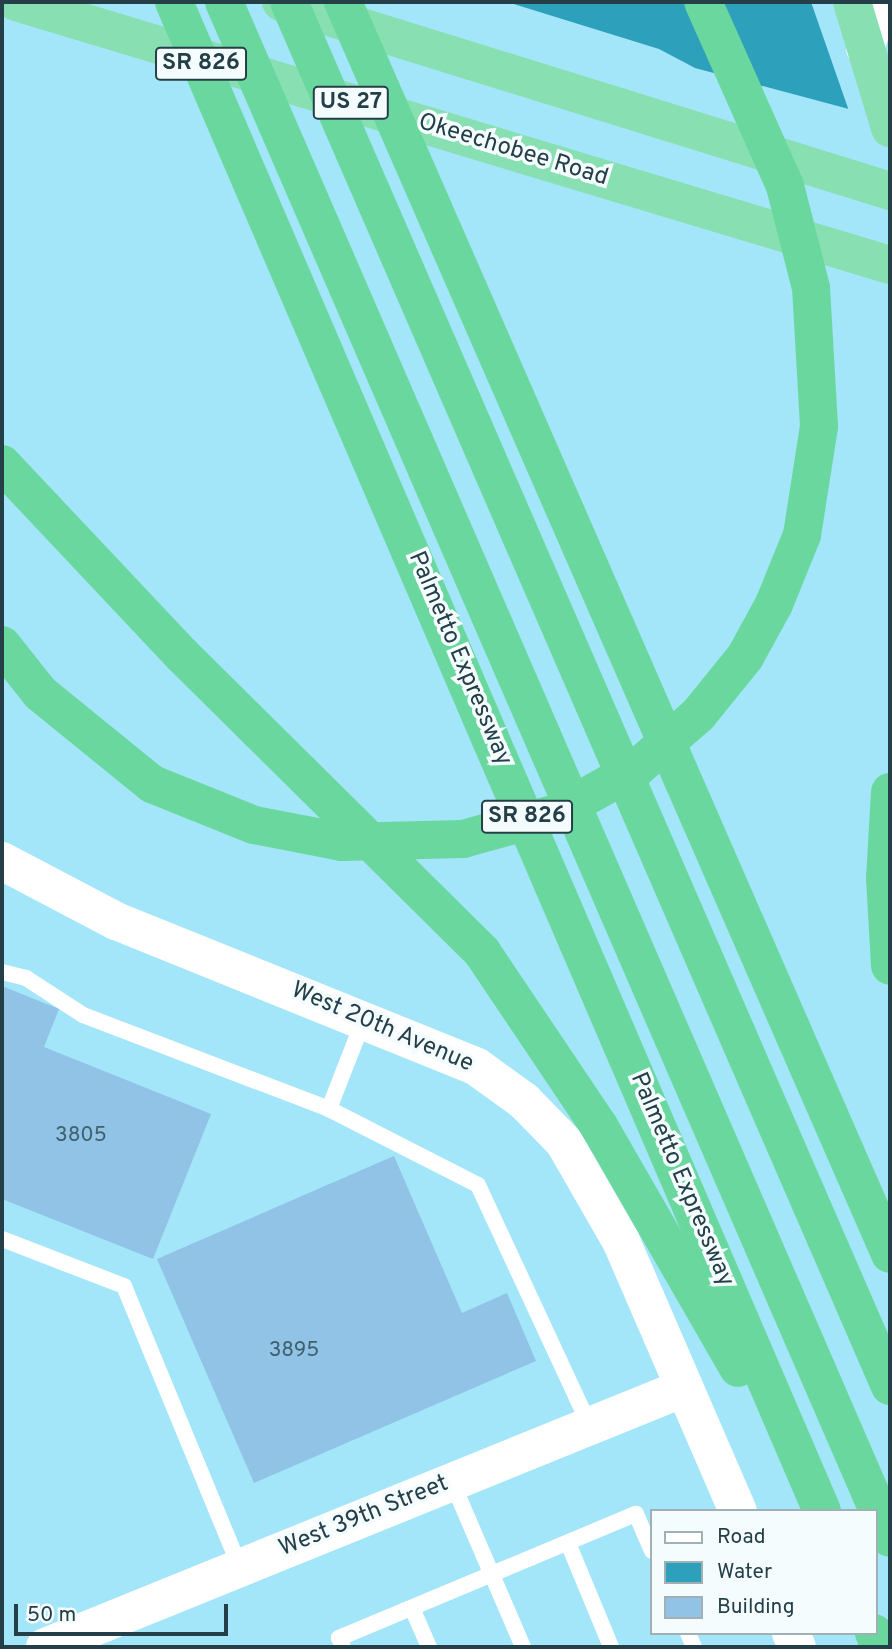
<!DOCTYPE html>
<style>
body{margin:0}
#map{position:relative;width:892px;height:1649px;overflow:hidden;background:#a3e5f9;font-family:Overpass,sans-serif}
div>[style]{position:absolute}
[style*='--x']{left:calc(var(--x)*1px);top:calc(var(--y)*1px);width:calc(var(--w)*1px);rotate:calc(var(--a)*1deg)}
.water>*{inset:0;background:#2da0bc}
.pier>*{inset:0;background:#a3e5f9}
.building>*{inset:0;background:#90c3e5}
.service>*{height:16px;margin:-8px;padding:0 8px;transform-origin:8px;border-radius:8px;background:#fff}
.tertiary>*{height:38px;margin:-19px;padding:0 19px;transform-origin:19px;border-radius:19px;background:#fff}
.trunk>*{height:38px;margin:-19px;padding:0 19px;transform-origin:19px;border-radius:19px;background:#88e0b2}
.motorway>*{height:38px;margin:-19px;padding:0 19px;transform-origin:19px;border-radius:19px;background:#6ad89e}
span{translate:-50% -50%;white-space:nowrap;text-align:center;line-height:1.15;-webkit-text-stroke:7px #f5fcfe;paint-order:stroke}
.number-label{font-size:21px;color:#3f606e}
.number-label span{-webkit-text-stroke-width:0}
.shield-label span{padding:2px 5px;background:#f5fcfe;border:2px solid;border-radius:5px;-webkit-text-stroke-width:0}
.shield-label{font-size:23px;color:#243f47;font-weight:700}
.street-label{font-size:24px;color:#243f47}
.frame{position:absolute;inset:0;border:4px solid #243f47;pointer-events:none}
.legend{position:absolute;left:650px;top:1509px;width:228px;height:126px;box-sizing:border-box;background:#f5fcfe;border:2px solid #a1b0b5;margin:0;padding:9px 12px;list-style:none;font-size:21px;color:#243f47}
.legend li{display:flex;align-items:center;gap:14px;height:35px}
.legend b{width:35px;border:2px solid #a1b0b5}
.scale{position:absolute;left:14px;top:1604px;width:214px;height:32px;box-sizing:border-box;border:4px solid #243f47;border-top:0;padding-left:9px;font-size:21px;line-height:24px;white-space:nowrap;color:#243f47;-webkit-text-stroke:5px #f5fcfe;paint-order:stroke}
</style>
<div id="map">
<div class="water">
<i style="clip-path:polygon(507px 2px,890px 2px,890px 120px,695px 68px,659px 49px)"></i>
</div>
<div class="pier">
<i style="clip-path:polygon(811px 2px,890px 2px,890px 124px,849px 111px)"></i>
</div>
<div class="building">
<i style="clip-path:polygon(2px 986px,59px 1009px,44px 1047px,211px 1114px,153px 1259px,2px 1199px)"></i>
<i style="clip-path:polygon(394px 1156px,462px 1313px,507px 1293px,536px 1361px,254px 1483px,157px 1259px)"></i>
</div>
<div class="service">
<i style="--x:2;--y:972;--w:25;--a:14"></i>
<i style="--x:26;--y:978;--w:68;--a:33"></i>
<i style="--x:83;--y:1015;--w:263;--a:20.9"></i>
<i style="--x:364;--y:1019;--w:97;--a:111.3"></i>
<i style="--x:329;--y:1109;--w:167;--a:27"></i>
<i style="--x:478;--y:1185;--w:266;--a:65.1"></i>
<i style="--x:2;--y:1239;--w:131;--a:21.1"></i>
<i style="--x:124;--y:1286;--w:305;--a:67.6"></i>
<i style="--x:452;--y:1482;--w:180;--a:66.7"></i>
<i style="--x:568;--y:1543;--w:113;--a:67.5"></i>
<i style="--x:412;--y:1608;--w:43;--a:66.4"></i>
<i style="--x:688;--y:1633;--w:15;--a:67"></i>
<i style="--x:343;--y:1647;--w:10;--a:-114"></i>
<i style="--x:339;--y:1638;--w:322;--a:-22.7"></i>
<i style="--x:636;--y:1514;--w:40;--a:66.6"></i>
</div>
<div class="tertiary">
<i style="--x:865;--y:48;--w:49;--a:-70.8"></i>
<i style="--x:2;--y:861;--w:129;--a:27.8"></i>
<i style="--x:116;--y:921;--w:389;--a:22"></i>
<i style="--x:477;--y:1067;--w:58;--a:35.9"></i>
<i style="--x:524;--y:1101;--w:57;--a:45.7"></i>
<i style="--x:564;--y:1142;--w:114;--a:60.1"></i>
<i style="--x:621;--y:1241;--w:294;--a:66.6"></i>
<i style="--x:791;--y:1633;--w:15;--a:67"></i>
<i style="--x:45;--y:1647;--w:689;--a:-22.06"></i>
</div>
<div class="trunk">
<i style="--x:16;--y:2;--w:913;--a:16.75"></i>
<i style="--x:281;--y:2;--w:638;--a:17.24"></i>
<i style="--x:852;--y:2;--w:132;--a:73.2"></i>
</div>
<div class="motorway">
<i style="--x:174;--y:2;--w:1642;--a:66.76"></i>
<i style="--x:224;--y:2;--w:1674;--a:66.56"></i>
<i style="--x:289;--y:2;--w:1509;--a:66.53"></i>
<i style="--x:343;--y:2;--w:1366;--a:66.4"></i>
<i style="--x:2;--y:464;--w:261;--a:46.7"></i>
<i style="--x:181;--y:654;--w:424;--a:44.7"></i>
<i style="--x:482;--y:952;--w:210;--a:56.1"></i>
<i style="--x:599;--y:1126;--w:279;--a:60.1"></i>
<i style="--x:2;--y:645;--w:61;--a:51.6"></i>
<i style="--x:40;--y:693;--w:144;--a:39.1"></i>
<i style="--x:152;--y:784;--w:110;--a:21.9"></i>
<i style="--x:254;--y:825;--w:90;--a:10.9"></i>
<i style="--x:342;--y:842;--w:121;--a:-1.4"></i>
<i style="--x:463;--y:839;--w:98;--a:-15.5"></i>
<i style="--x:557;--y:813;--w:92;--a:-29.4"></i>
<i style="--x:637;--y:768;--w:81;--a:-41"></i>
<i style="--x:698;--y:715;--w:75;--a:-51"></i>
<i style="--x:745;--y:657;--w:60;--a:-61.3"></i>
<i style="--x:774;--y:604;--w:74;--a:-67.9"></i>
<i style="--x:802;--y:535;--w:110;--a:-81.1"></i>
<i style="--x:819;--y:426;--w:138;--a:-93.3"></i>
<i style="--x:811;--y:288;--w:105;--a:-104.3"></i>
<i style="--x:785;--y:186;--w:201;--a:-114"></i>
<i style="--x:890;--y:792;--w:86;--a:93.3"></i>
<i style="--x:885;--y:878;--w:88;--a:86.7"></i>
<i style="--x:874;--y:1633;--w:15;--a:67"></i>
</div>
<div class="number-label">
<span style="left:81px;top:1136px">3805</span>
<span style="left:294px;top:1351px">3895</span>
</div>
<div class="shield-label">
<span style="left:201px;top:64px">SR 826</span>
<span style="left:351px;top:103px">US 27</span>
<span style="left:527px;top:817px">SR 826</span>
</div>
<div class="street-label">
<span style="left:513px;top:151px;rotate:17deg">Okeechobee Road</span>
<span style="left:459px;top:659px;rotate:67deg">Palmetto Expressway</span>
<span style="left:382px;top:1028px;rotate:23deg">West 20th Avenue</span>
<span style="left:681px;top:1180px;rotate:67deg">Palmetto Expressway</span>
<span style="left:364px;top:1517px;rotate:-22deg">West 39th Street</span>
</div>
<div class="frame"></div>
<ul class="legend">
<li><b style="height:9px;background:#fff"></b>Road</li>
<li><b style="height:19px;background:#2da0bc"></b>Water</li>
<li><b style="height:19px;background:#90c3e5"></b>Building</li>
</ul>
<div class="scale">50 m</div>
</div>
